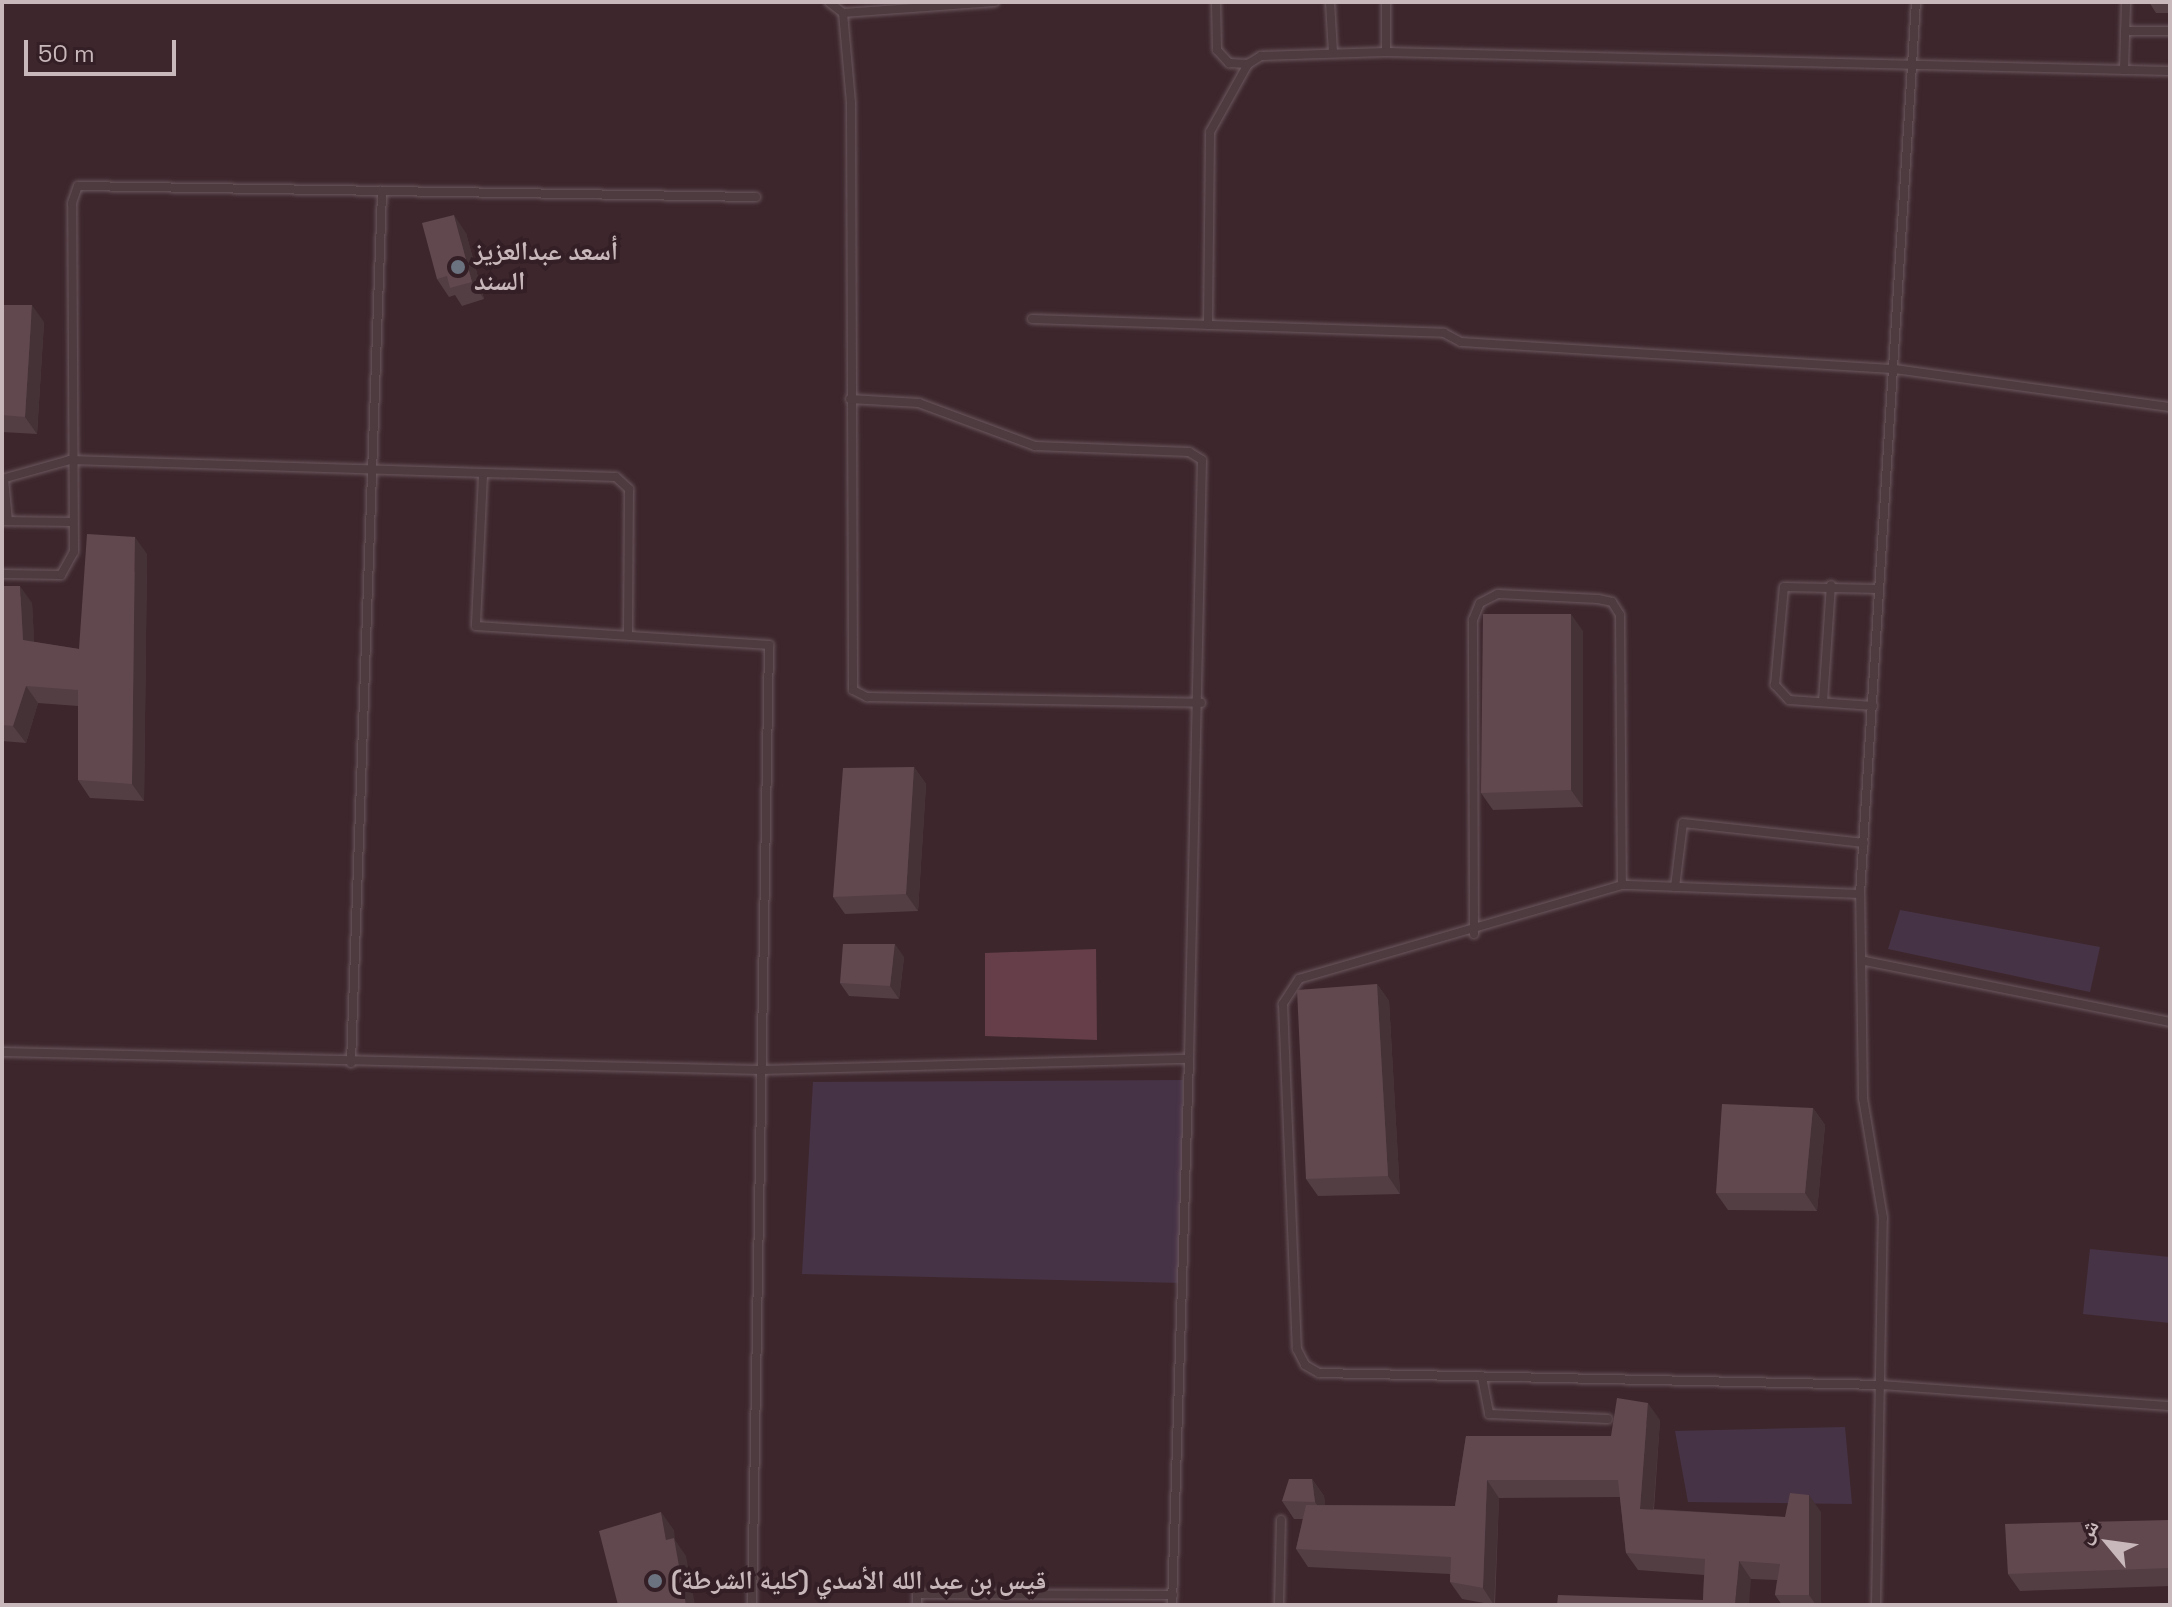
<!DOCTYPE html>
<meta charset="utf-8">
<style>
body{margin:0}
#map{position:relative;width:2172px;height:1607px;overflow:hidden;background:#3d272d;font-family:"Space Grotesk","Noto Naskh Arabic",sans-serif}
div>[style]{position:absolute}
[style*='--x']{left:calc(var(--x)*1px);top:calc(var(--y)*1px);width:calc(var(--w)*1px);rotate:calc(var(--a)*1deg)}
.green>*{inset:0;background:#473346}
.water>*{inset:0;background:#653e49}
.roads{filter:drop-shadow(0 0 2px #6b585e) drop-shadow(0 0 2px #6b585e)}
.lane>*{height:8px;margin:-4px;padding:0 4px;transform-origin:4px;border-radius:4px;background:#4e3b40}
.wall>*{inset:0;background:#533e44}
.shaded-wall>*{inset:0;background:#443237}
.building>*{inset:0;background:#61484f}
.dots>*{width:22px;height:22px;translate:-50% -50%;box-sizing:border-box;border:4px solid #331f25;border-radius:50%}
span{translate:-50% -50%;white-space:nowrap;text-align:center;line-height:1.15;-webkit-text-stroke:8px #331f25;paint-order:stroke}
.poi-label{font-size:26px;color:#c8b7bb;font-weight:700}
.left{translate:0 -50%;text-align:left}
.frame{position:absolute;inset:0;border:4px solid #c8b7bb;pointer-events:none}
.north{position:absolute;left:2068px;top:1503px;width:80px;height:80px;-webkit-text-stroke:6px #331f25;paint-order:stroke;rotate:299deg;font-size:22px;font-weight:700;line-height:32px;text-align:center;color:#c8b7bb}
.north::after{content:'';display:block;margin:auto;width:28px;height:36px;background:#c8b7bb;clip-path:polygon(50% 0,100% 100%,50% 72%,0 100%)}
.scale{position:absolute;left:24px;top:40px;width:152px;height:36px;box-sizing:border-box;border:4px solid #c8b7bb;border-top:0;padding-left:10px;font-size:24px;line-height:28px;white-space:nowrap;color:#c8b7bb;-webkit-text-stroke:6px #331f25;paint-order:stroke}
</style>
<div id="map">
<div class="green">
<i style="clip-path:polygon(1900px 910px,2100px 947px,2090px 992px,1888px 949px)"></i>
<i style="clip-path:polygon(1183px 1080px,1182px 1283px,802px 1274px,813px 1082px)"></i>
<i style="clip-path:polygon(2090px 1249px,2170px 1257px,2170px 1323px,2083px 1314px)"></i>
<i style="clip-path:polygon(1845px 1427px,1852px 1504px,1688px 1502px,1675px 1431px)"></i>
</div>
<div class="water">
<i style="clip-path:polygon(1096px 949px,1097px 1040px,985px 1036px,985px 953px)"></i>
</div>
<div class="roads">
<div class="lane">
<i style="--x:829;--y:2;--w:18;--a:38"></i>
<i style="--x:843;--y:13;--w:152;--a:-4.1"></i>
<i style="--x:1216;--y:2;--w:48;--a:88.8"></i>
<i style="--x:1217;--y:50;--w:18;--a:47"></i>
<i style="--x:1229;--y:63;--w:19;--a:3"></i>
<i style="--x:1330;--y:2;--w:51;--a:86.6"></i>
<i style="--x:843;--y:13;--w:90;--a:84.9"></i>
<i style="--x:851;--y:103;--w:587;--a:89.8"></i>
<i style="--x:853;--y:690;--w:16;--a:27"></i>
<i style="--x:867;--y:697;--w:334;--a:1"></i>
<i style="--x:2125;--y:31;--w:45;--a:0"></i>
<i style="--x:1386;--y:52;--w:50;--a:-90"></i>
<i style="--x:2124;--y:70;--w:68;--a:-88.3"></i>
<i style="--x:1032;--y:319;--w:412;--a:1.9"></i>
<i style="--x:1444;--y:333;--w:19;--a:28"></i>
<i style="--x:1461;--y:342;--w:435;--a:3.6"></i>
<i style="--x:1895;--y:369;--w:278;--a:7.9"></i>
<i style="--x:1208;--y:325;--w:193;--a:-89.4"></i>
<i style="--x:1210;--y:132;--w:78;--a:-60.8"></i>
<i style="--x:1248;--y:64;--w:15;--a:-32"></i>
<i style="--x:1261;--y:56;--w:125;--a:-1.8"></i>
<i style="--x:1386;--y:52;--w:784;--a:1.39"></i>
<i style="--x:483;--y:475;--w:151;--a:92.7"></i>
<i style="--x:476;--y:626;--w:294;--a:3.7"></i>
<i style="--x:769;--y:645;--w:960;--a:91.01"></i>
<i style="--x:2;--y:479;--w:71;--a:-15.6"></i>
<i style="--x:70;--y:460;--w:546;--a:1.78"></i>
<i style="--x:616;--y:477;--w:18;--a:43"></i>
<i style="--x:629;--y:489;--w:143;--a:90.4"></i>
<i style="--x:4;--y:479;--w:42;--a:84.6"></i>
<i style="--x:2;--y:521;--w:71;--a:0.8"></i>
<i style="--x:2;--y:574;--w:59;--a:1"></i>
<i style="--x:61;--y:575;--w:26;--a:-61"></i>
<i style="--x:74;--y:552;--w:349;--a:-90.3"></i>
<i style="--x:72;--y:203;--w:18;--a:-71"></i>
<i style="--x:78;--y:186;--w:678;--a:0.93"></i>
<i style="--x:1823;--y:702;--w:117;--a:-86.1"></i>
<i style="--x:1873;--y:706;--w:84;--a:-175.9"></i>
<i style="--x:1789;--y:700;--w:21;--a:-133"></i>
<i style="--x:1775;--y:685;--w:98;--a:-84.8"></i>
<i style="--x:1784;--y:587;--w:95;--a:1.2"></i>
<i style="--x:1675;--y:887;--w:64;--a:-82.9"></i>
<i style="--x:1683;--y:823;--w:182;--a:6.3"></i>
<i style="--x:1860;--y:894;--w:238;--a:-177.8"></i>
<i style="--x:1622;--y:885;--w:336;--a:163.8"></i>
<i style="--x:1299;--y:979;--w:30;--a:123"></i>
<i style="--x:1283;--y:1004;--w:345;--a:87.7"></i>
<i style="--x:1297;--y:1349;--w:18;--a:63"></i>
<i style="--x:1305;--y:1365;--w:16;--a:30"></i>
<i style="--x:1319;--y:1373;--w:563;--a:1.22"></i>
<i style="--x:1882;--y:1385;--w:289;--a:4.2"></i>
<i style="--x:1474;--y:934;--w:314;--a:-90.2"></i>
<i style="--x:1473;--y:620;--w:18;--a:-68"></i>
<i style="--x:1480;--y:603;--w:20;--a:-27"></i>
<i style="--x:1498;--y:594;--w:100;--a:2.9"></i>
<i style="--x:1598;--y:599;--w:14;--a:12"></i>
<i style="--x:1612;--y:602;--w:15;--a:58"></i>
<i style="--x:1620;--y:615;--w:270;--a:89.6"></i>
<i style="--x:1865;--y:961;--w:311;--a:11.3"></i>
<i style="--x:2;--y:1052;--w:759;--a:1.36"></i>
<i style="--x:761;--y:1070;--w:428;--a:-1.5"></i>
<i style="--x:1189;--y:1059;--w:599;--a:-88.76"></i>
<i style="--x:1202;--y:460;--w:15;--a:-148"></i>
<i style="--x:1189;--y:452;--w:154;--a:-177.8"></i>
<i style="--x:1035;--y:446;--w:124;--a:-159.7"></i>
<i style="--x:919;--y:403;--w:69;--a:-176.7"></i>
<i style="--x:351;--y:1063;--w:873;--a:-87.96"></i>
<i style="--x:1482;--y:1377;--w:38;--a:79"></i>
<i style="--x:1489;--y:1414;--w:119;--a:2.4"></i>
<i style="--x:917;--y:1605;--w:11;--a:-90"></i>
<i style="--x:917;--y:1594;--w:256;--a:0.2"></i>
<i style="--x:1172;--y:1605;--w:546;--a:-88.22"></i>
<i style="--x:1279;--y:1605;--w:85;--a:-88.7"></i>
<i style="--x:1876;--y:1605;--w:387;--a:-89"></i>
<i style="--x:1883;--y:1218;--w:122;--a:-99.5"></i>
<i style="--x:1863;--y:1098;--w:204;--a:-90.8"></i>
<i style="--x:1860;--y:894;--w:894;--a:-86.41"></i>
</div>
</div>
<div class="wall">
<i style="clip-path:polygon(2149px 2px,2170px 2px,2170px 13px,2156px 13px)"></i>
<i style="clip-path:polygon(466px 233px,484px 299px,462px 306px,455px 295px,449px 297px,437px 279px)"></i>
<i style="clip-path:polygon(2px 305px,44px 322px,37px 434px,2px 432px)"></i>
<i style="clip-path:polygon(147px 554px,144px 801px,90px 798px,78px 780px,78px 706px,38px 703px,26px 743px,2px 741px,2px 586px,32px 603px,34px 642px,79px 649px)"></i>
<i style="clip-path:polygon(1583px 631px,1583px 807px,1493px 810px,1481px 793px)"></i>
<i style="clip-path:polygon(914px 767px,926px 784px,918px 911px,845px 914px,833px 897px)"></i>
<i style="clip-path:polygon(904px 957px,899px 999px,849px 996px,840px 983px)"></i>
<i style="clip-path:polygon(1377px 984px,1389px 1001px,1400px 1194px,1318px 1196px,1306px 1179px)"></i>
<i style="clip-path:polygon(1813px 1108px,1825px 1125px,1817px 1211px,1728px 1210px,1716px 1193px)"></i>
<i style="clip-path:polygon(1660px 1420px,1654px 1509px,1785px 1517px,1821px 1512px,1821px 1605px,1782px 1605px,1775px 1595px,1777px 1580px,1751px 1579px,1703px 1600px,1704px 1575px,1638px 1570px,1626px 1553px,1620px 1497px,1499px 1498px,1495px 1605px,1462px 1599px,1450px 1582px,1450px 1574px,1308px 1567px,1296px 1549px,1303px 1519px,1294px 1519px,1282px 1501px,1312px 1479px,1324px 1496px,1325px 1505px,1455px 1506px,1466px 1436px,1611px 1436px)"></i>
<i style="clip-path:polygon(2170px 1520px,2170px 1586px,2020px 1591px,2008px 1574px)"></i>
</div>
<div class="shaded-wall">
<i style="clip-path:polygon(454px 215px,466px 233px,484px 299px,472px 282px)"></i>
<i style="clip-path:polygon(32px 305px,44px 322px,37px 434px,25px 417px)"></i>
<i style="clip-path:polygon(135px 537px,147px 554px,144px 801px,132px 784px)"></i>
<i style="clip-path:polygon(20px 586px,32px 603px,35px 658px,23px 640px)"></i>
<i style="clip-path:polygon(1571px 614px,1583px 631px,1583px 807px,1571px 790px)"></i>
<i style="clip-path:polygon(26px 686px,38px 703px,26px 743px,13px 726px)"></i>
<i style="clip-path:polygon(914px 767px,926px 784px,918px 911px,906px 894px)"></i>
<i style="clip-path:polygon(895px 944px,904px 957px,899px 999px,890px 986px)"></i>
<i style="clip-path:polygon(1377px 984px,1389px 1001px,1400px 1194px,1388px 1176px)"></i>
<i style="clip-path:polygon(1813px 1108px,1825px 1125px,1817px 1211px,1805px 1193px)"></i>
<i style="clip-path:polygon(1648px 1403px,1660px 1420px,1652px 1526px,1640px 1509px)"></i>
<i style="clip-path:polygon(1312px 1479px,1324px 1496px,1327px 1519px,1315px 1502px)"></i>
<i style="clip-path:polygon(1487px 1480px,1499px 1498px,1494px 1605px,1483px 1588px)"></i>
<i style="clip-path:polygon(1809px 1495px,1821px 1512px,1821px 1605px,1816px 1605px,1809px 1595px)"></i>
<i style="clip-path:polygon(661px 1512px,674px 1530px,675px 1540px,686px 1556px,695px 1605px,686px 1605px,666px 1540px)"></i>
<i style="clip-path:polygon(1739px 1561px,1751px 1579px,1749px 1605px,1735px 1605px)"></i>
</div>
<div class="building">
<i style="clip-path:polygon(454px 215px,472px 282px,450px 288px,447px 276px,437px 279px,422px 223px)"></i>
<i style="clip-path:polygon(2px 305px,32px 305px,25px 417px,2px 415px)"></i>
<i style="clip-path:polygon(87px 534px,135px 537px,132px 784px,78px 780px,78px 690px,26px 686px,13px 726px,2px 725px,2px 586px,20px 586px,23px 640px,79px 649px)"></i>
<i style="clip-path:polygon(1483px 614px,1571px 614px,1571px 790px,1481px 793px)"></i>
<i style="clip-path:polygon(914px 767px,906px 894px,833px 897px,843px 768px)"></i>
<i style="clip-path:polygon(843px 944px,895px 944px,890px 986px,840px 983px)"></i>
<i style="clip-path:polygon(1377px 984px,1388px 1176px,1306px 1179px,1297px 990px)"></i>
<i style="clip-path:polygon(1722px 1104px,1813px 1108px,1805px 1193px,1716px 1193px)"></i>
<i style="clip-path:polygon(1617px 1398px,1648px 1403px,1640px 1509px,1785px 1517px,1790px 1493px,1809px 1495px,1809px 1595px,1775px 1595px,1780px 1564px,1739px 1561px,1735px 1605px,1557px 1605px,1558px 1595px,1703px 1600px,1705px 1559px,1626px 1553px,1618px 1480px,1487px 1480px,1483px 1588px,1450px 1582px,1451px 1557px,1296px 1549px,1306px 1505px,1455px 1506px,1466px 1436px,1611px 1436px)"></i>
<i style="clip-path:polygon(1289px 1479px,1312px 1479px,1315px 1502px,1282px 1501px)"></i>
<i style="clip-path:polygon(661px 1512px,666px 1540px,674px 1538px,686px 1605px,618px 1605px,599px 1531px)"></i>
<i style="clip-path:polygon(2170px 1520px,2170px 1568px,2008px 1574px,2005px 1524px)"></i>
</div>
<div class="dots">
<i style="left:458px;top:267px;background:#6b7280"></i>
<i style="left:655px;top:1581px;background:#6b7280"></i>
</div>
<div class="poi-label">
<span class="left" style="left:474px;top:267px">أسعد عبدالعزيز<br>السند</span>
<span class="left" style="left:671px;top:1581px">قيس بن عبد الله الأسدي (كلية الشرطة)</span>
</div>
<div class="frame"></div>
<div class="north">ش</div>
<div class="scale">50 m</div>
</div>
